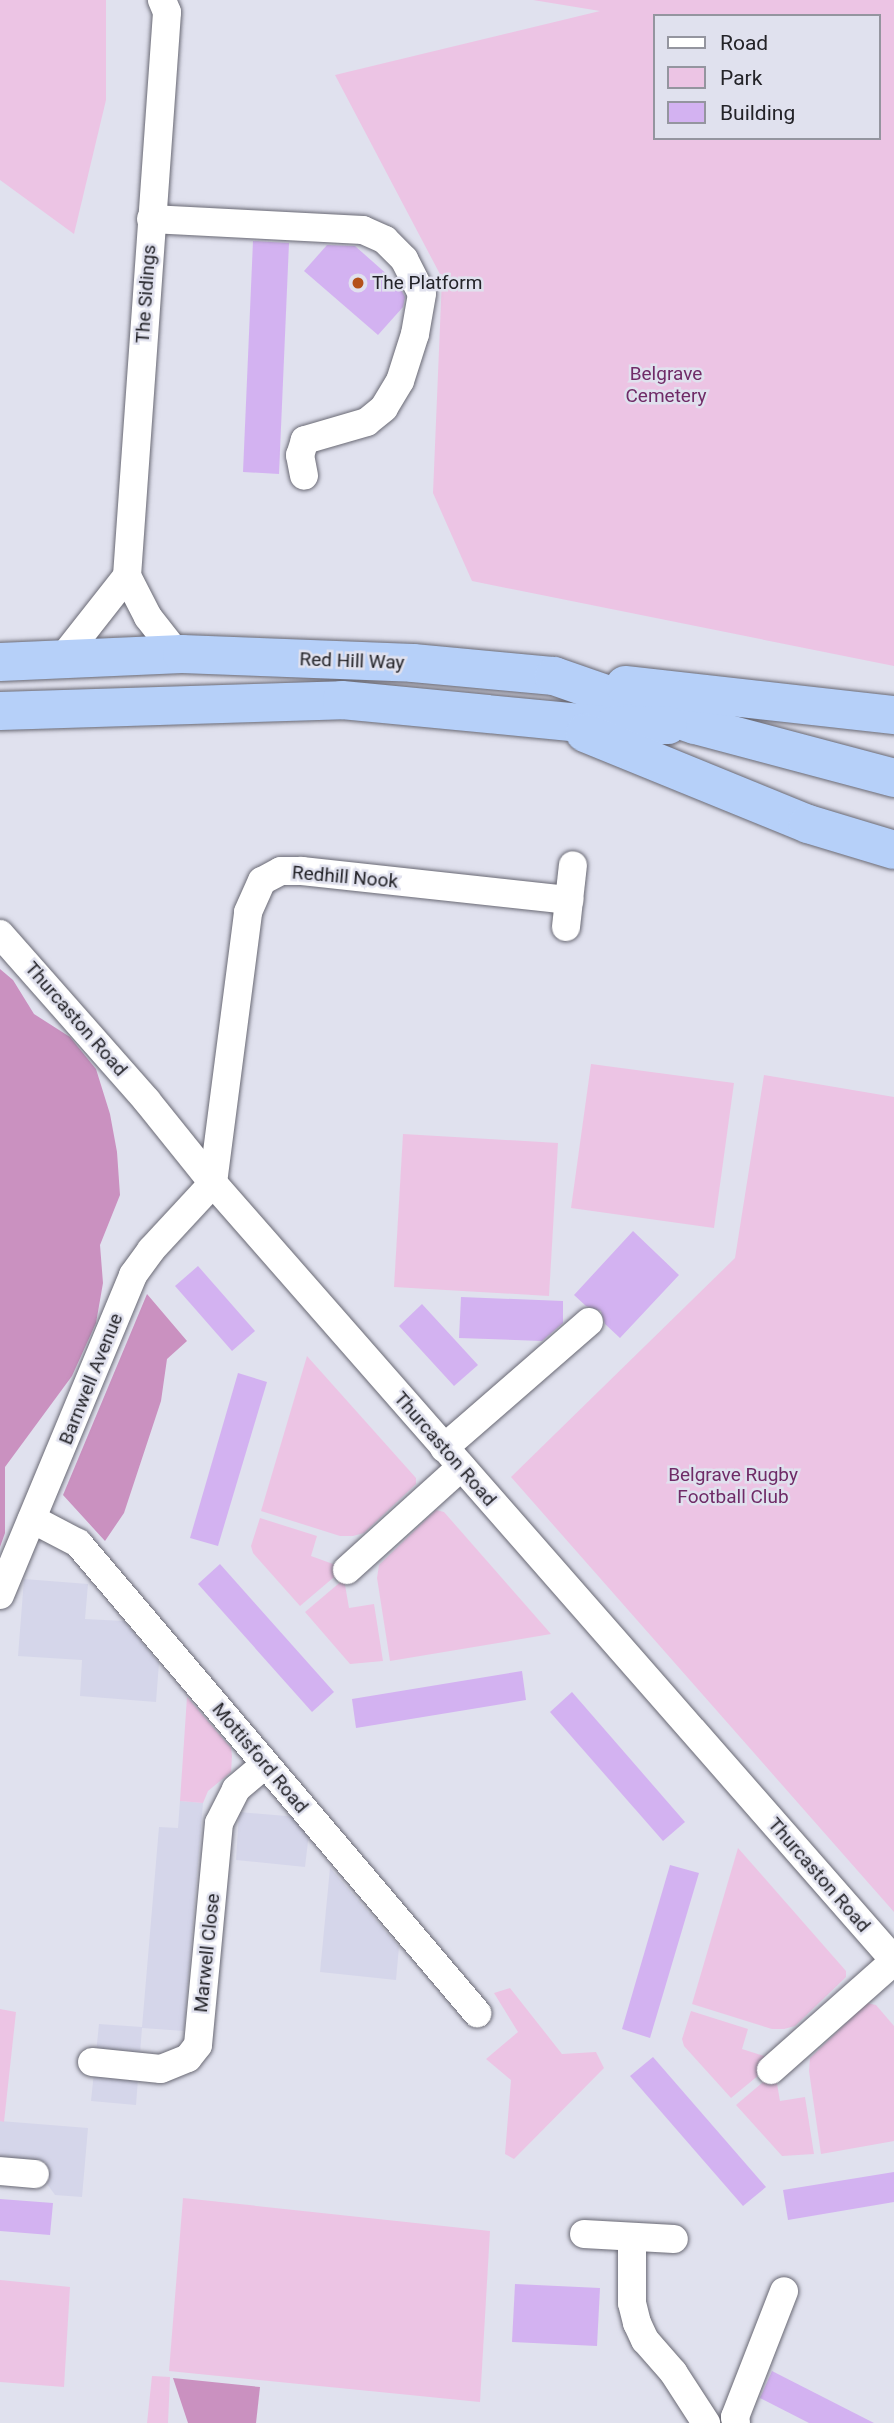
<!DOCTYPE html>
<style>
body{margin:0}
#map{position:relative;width:894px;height:2423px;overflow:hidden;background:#e0e1ee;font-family:Roboto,sans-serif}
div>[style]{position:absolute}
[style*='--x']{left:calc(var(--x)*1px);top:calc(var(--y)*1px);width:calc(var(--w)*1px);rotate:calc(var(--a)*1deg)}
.built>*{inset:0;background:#d5d6ea}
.green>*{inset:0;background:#ecc4e4}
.forest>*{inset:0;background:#ca91c0}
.building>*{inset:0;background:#d3b2f1}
.roads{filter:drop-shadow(0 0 2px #696974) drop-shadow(0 0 2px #696974)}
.minor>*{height:28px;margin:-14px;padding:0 14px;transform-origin:14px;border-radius:14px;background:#fff}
.highway>*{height:38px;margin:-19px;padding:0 19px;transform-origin:19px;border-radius:19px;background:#b6d0f9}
.dots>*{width:19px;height:19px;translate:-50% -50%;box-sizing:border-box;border:4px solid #e0e1ee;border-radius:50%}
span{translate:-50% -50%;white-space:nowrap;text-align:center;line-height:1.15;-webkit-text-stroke:5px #e0e1ee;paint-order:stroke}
.poi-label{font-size:19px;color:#232328}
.left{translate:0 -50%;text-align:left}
.street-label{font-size:19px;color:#232328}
.park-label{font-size:19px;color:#6f2b67}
.legend{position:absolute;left:653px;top:14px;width:228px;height:126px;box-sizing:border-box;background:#e0e1ee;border:2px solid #94959f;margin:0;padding:9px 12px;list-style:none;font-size:21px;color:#232328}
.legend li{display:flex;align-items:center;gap:14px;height:35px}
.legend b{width:35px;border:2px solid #94959f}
</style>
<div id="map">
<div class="built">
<i style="clip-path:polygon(24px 1579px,88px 1584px,85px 1619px,124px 1621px,159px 1663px,156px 1702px,80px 1696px,82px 1660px,18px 1656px)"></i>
<i style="clip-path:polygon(180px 1801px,203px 1803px,184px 2031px,142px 2028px,136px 2105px,91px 2101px,99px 2024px,142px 2027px,159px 1827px,178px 1828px)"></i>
<i style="clip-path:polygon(239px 1812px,298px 1817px,309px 1833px,305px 1867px,236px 1860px)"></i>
<i style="clip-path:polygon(330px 1868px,399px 1947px,396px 1980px,320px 1972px)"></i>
<i style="clip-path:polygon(0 2121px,88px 2128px,82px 2197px,55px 2195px,45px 2181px,46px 2162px,0 2158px)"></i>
</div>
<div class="green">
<i style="clip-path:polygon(0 0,106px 0,106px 100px,74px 234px,0 180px)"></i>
<i style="clip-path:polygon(evenodd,533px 0,894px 0,894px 666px,472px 581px,433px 493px,442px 278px,335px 75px,600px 11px,533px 0,654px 16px,878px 16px,878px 138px,654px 138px,654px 16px)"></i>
<i style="clip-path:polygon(591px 1064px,734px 1083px,714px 1228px,571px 1208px)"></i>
<i style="clip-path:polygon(764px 1075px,894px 1097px,894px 1912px,511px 1477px,735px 1258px)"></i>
<i style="clip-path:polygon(403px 1134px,558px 1143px,549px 1296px,394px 1287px)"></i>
<i style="clip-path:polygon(307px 1356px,416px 1478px,416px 1484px,364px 1533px,353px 1536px,340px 1536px,261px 1511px)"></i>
<i style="clip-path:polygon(436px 1510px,444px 1512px,551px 1634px,390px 1661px,377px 1578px,379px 1565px)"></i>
<i style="clip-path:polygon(260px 1518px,317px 1536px,311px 1556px,333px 1564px,340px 1572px,300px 1606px,253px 1553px,251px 1546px)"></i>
<i style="clip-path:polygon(344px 1579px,349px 1608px,374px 1604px,383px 1661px,350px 1664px,305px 1612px)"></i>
<i style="clip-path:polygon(187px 1697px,231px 1748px,232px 1756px,231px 1772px,208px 1791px,203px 1803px,180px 1801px)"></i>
<i style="clip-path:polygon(738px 1848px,846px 1971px,846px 1977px,795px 2026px,784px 2029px,772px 2029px,692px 2004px)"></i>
<i style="clip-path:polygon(510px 1988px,562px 2054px,596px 2052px,604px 2068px,514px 2159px,505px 2154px,511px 2080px,486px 2059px,518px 2032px,494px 1993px)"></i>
<i style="clip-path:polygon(867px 2003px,876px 2005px,894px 2026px,894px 2141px,821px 2154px,809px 2071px,810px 2058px)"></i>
<i style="clip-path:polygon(0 2009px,16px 2012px,4px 2122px,0 2121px)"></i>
<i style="clip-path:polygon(691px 2011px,748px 2029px,742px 2049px,764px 2056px,771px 2065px,731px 2098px,684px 2046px,682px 2039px)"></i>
<i style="clip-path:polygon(775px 2072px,780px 2101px,805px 2097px,814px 2154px,782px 2156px,736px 2105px)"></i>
<i style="clip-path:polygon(183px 2198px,490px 2231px,480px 2402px,169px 2371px)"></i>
<i style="clip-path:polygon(0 2280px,70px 2287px,64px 2387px,0 2382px)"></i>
<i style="clip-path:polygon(152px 2376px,170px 2377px,168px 2423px,147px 2423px)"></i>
</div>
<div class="forest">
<i style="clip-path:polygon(0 969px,13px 980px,34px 1014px,70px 1037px,96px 1069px,110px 1114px,117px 1152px,120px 1195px,100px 1245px,103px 1283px,96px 1323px,72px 1376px,5px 1467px,5px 1533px,0 1547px)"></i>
<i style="clip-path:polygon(147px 1294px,187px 1341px,167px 1359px,161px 1401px,124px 1513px,105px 1541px,63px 1495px)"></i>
<i style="clip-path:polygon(173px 2378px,260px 2387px,256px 2423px,188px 2423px)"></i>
</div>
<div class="building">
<i style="clip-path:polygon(253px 241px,289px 243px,279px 474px,243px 472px)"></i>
<i style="clip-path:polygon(327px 245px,355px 246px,398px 284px,405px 297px,403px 307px,378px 335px,304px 271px)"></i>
<i style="clip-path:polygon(633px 1231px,679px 1275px,620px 1338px,605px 1324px,601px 1311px,586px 1306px,574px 1295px)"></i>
<i style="clip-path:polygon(198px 1266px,255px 1331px,232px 1351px,175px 1286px)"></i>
<i style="clip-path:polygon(461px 1297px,563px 1301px,563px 1323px,542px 1341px,459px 1338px)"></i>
<i style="clip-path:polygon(422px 1304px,478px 1365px,454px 1386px,399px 1326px)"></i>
<i style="clip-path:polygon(238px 1373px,267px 1382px,218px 1546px,190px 1538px)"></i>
<i style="clip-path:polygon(220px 1564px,334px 1692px,312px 1712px,198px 1584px)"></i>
<i style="clip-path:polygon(522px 1671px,526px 1700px,356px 1728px,352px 1699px)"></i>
<i style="clip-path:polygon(572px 1692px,685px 1822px,663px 1841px,550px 1712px)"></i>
<i style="clip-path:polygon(670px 1865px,699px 1873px,650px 2038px,622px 2029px)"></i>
<i style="clip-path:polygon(653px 2057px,766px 2187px,743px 2206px,630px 2076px)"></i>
<i style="clip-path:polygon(894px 2172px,894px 2202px,788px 2220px,783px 2190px)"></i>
<i style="clip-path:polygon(0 2199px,53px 2203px,50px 2235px,0 2231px)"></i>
<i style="clip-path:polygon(515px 2284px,600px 2288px,597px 2346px,512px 2342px)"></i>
<i style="clip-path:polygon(772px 2371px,874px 2423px,809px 2423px,760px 2398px)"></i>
</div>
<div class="roads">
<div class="minor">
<i style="--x:151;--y:219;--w:212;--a:3"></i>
<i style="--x:363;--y:230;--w:24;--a:24"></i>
<i style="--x:385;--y:240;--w:27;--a:45"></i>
<i style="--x:404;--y:259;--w:39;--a:63"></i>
<i style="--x:422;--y:294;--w:41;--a:99.9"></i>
<i style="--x:415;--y:334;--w:49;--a:107.7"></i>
<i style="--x:400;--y:381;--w:31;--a:121"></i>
<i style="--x:384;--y:408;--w:22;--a:141"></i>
<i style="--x:367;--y:422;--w:65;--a:163.8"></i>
<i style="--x:305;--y:440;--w:16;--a:108"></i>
<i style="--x:300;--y:455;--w:21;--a:79"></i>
<i style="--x:127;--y:576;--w:46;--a:62.9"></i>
<i style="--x:148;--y:617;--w:47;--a:51.9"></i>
<i style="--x:61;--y:660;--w:107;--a:-51.8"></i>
<i style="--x:127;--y:576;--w:565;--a:-85.94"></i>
<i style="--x:167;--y:12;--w:13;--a:-113"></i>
<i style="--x:566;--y:927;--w:62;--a:-83.6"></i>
<i style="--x:0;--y:934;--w:222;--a:48.6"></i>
<i style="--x:147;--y:1101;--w:105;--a:51.2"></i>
<i style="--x:213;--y:1183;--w:1033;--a:48.77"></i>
<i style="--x:444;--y:1448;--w:192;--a:-41"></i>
<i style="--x:32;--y:1519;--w:52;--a:27.6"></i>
<i style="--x:78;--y:1543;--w:617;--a:49.67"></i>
<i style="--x:347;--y:1570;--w:154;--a:-42.1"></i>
<i style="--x:0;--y:1595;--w:347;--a:-67.4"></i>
<i style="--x:133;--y:1275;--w:31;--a:-54"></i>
<i style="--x:151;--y:1250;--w:91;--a:-47.2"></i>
<i style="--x:213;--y:1183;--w:273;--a:-82.6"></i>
<i style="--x:248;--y:912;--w:34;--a:-66"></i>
<i style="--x:262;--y:881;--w:21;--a:-28"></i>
<i style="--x:281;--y:871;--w:21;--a:0"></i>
<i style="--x:302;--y:871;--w:269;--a:6.2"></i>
<i style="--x:92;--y:2062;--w:69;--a:5.8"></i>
<i style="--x:161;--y:2069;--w:29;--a:-22"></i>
<i style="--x:188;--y:2058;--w:16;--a:-52"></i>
<i style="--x:198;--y:2045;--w:223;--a:-84.6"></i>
<i style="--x:219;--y:1823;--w:38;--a:-63"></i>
<i style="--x:236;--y:1789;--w:38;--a:-40"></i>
<i style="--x:771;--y:2070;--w:164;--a:-41.5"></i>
<i style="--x:0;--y:2171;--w:35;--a:5"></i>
<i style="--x:584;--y:2234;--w:90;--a:3.2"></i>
<i style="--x:632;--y:2238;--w:65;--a:90"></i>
<i style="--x:632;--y:2303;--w:21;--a:76"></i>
<i style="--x:637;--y:2323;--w:19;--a:65"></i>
<i style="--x:645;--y:2340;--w:43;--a:48.8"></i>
<i style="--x:673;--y:2372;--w:61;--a:57.1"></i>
<i style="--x:736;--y:2423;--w:6;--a:-99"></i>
<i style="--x:735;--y:2417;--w:135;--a:-68.7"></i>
</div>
<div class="highway">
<i style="--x:0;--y:662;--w:182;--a:-2.5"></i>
<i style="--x:182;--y:654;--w:231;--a:2.2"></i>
<i style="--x:413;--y:663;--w:142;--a:5.3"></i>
<i style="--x:554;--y:676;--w:149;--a:19.2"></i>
<i style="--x:695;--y:725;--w:206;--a:14.9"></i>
<i style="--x:625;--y:685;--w:271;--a:6.4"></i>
<i style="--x:0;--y:711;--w:342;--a:-1.8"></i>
<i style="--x:342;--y:700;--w:271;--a:5.5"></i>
<i style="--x:612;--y:726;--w:56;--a:-1"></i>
<i style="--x:585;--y:733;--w:241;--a:22.2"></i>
<i style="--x:808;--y:824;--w:90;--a:16.8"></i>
</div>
</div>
<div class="dots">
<i style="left:358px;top:283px;background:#b45119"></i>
</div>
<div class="poi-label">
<span class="left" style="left:372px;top:283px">The Platform</span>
</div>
<div class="street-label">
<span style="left:146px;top:294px;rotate:-86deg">The Sidings</span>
<span style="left:352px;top:661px;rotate:2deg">Red Hill Way</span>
<span style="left:345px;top:877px;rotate:5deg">Redhill Nook</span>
<span style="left:76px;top:1019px;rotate:49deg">Thurcaston Road</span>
<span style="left:91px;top:1379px;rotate:-68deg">Barnwell Avenue</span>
<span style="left:445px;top:1449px;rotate:49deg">Thurcaston Road</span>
<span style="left:260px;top:1758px;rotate:50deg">Mottisford Road</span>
<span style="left:819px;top:1875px;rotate:49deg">Thurcaston Road</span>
<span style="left:207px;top:1953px;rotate:-84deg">Marwell Close</span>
</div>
<div class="park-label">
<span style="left:666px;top:385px">Belgrave<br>Cemetery</span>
<span style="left:733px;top:1486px">Belgrave Rugby<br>Football Club</span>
</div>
<ul class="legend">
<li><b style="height:9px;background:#fff"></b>Road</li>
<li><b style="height:19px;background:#ecc4e4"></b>Park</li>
<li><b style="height:19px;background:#d3b2f1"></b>Building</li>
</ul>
</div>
